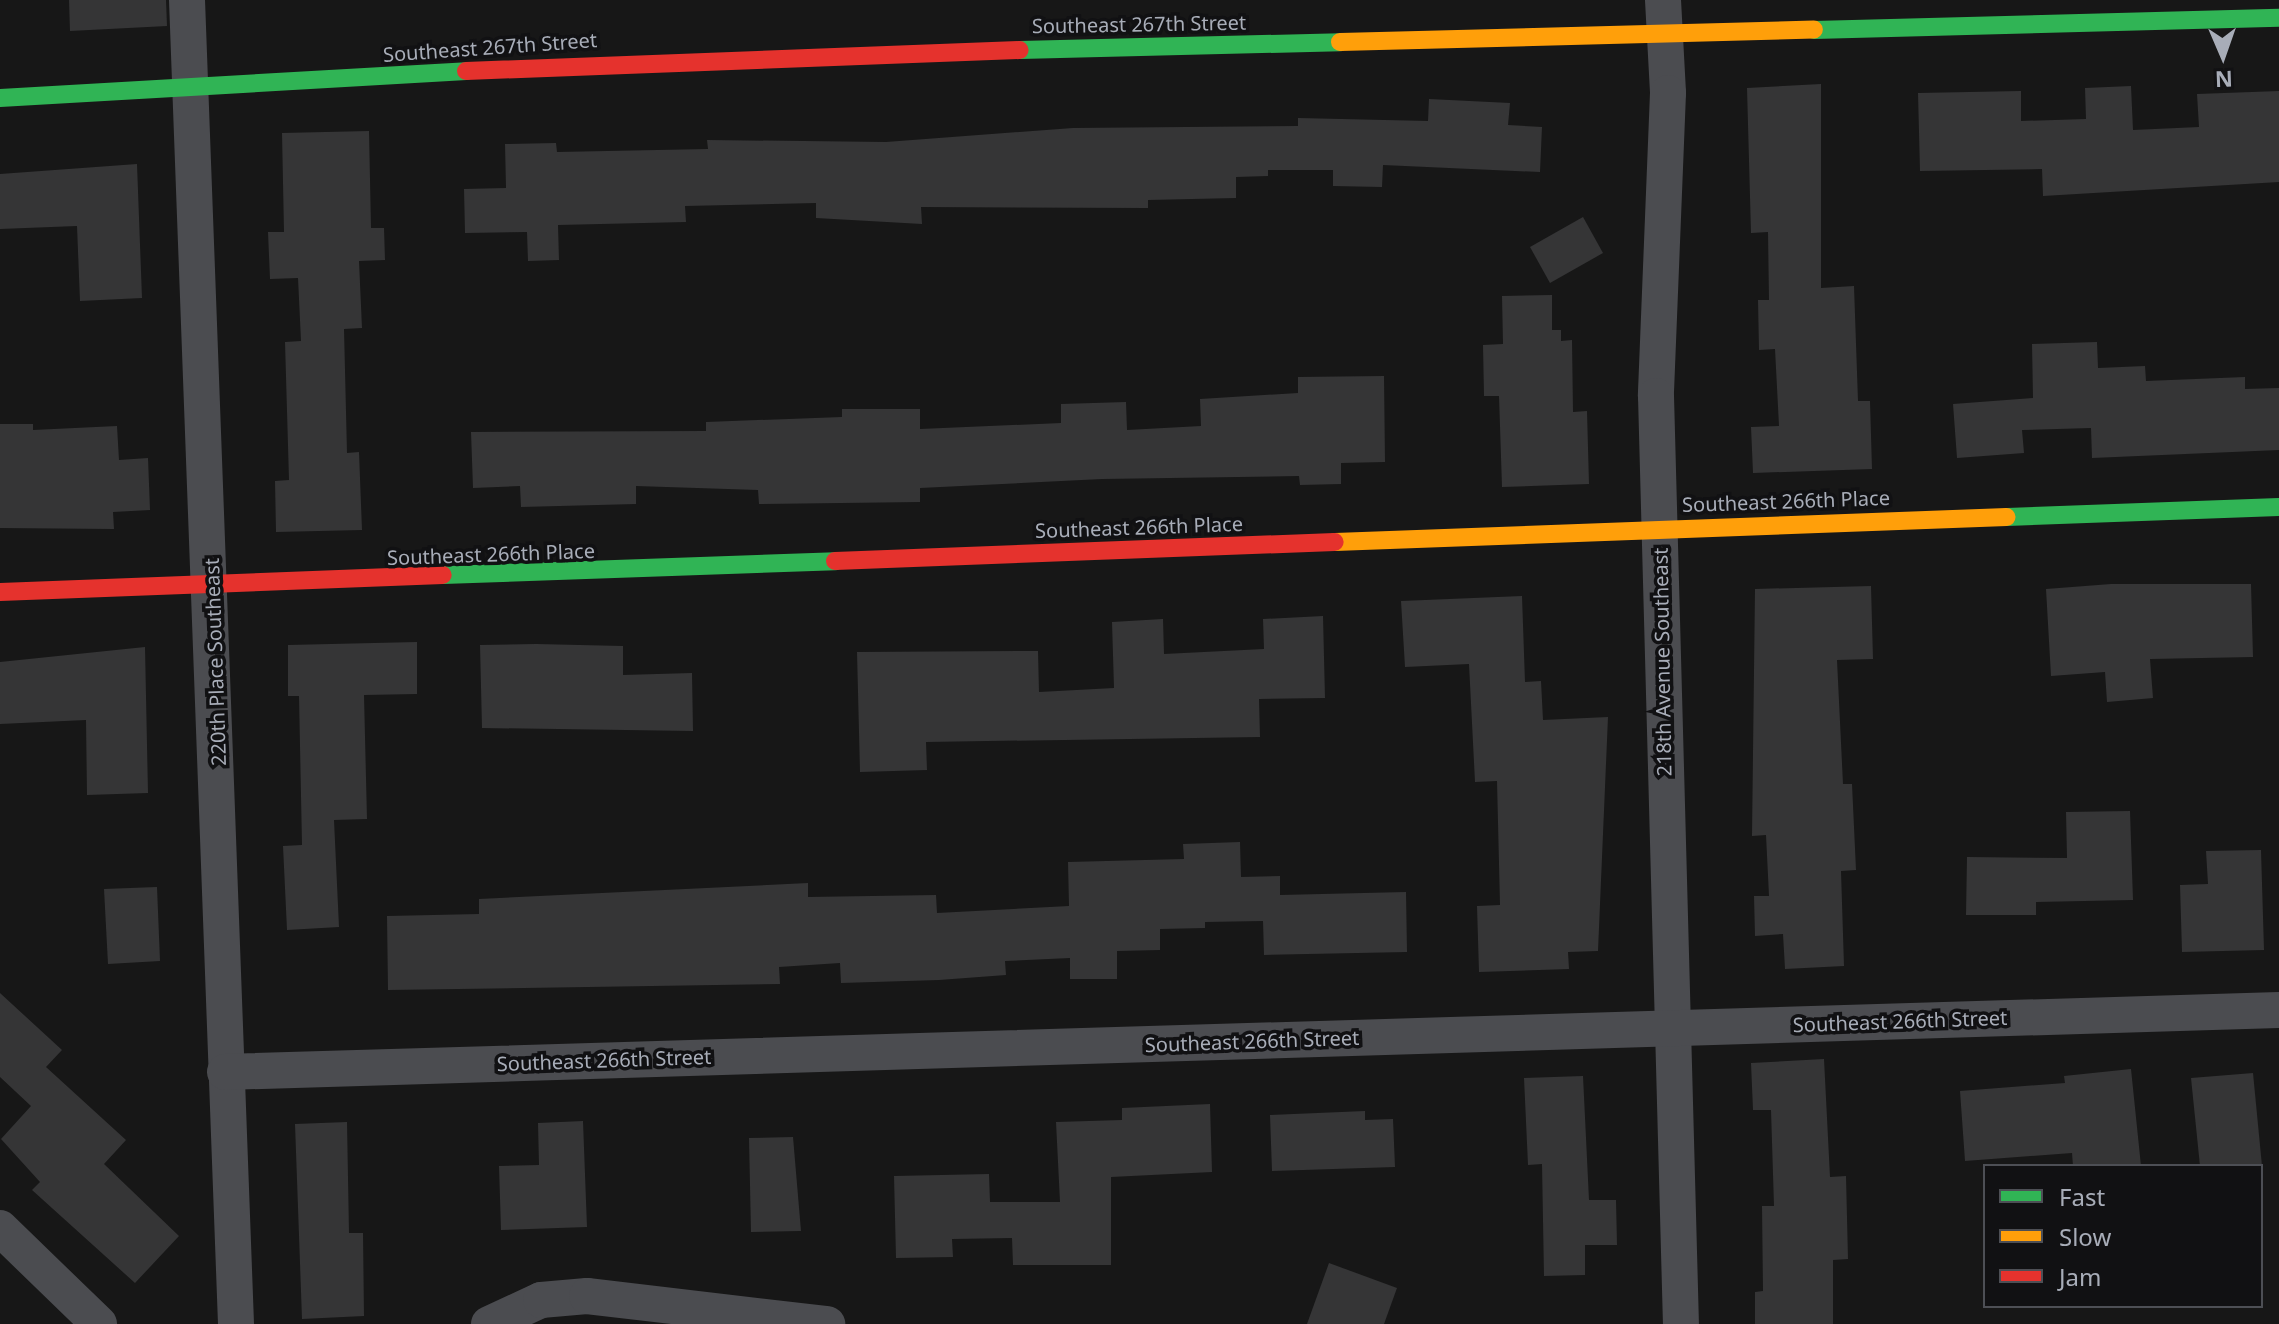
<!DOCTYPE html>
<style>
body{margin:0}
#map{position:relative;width:2279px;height:1324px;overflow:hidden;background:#171717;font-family:"Noto Sans",sans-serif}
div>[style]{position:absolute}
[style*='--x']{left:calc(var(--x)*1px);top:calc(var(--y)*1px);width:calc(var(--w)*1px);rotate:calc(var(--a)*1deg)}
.building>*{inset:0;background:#353536}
.street>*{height:36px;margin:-18px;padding:0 18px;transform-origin:18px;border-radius:18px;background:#4b4c50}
.fast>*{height:18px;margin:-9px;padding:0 9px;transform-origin:9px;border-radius:9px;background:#30b455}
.slow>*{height:18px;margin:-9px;padding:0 9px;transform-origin:9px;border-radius:9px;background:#ff9f0a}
.jam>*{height:18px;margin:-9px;padding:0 9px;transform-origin:9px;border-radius:9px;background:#e5322d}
span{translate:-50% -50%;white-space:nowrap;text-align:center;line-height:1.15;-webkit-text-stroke:7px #111113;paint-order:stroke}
.street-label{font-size:20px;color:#a8adb8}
.legend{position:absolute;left:1983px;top:1164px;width:280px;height:144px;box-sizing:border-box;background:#111113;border:2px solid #4d4f55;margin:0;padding:10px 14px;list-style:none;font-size:24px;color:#a8adb8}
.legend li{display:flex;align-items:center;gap:16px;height:40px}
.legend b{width:40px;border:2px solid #4d4f55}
.north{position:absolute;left:2183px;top:16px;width:80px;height:80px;-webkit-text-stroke:6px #111113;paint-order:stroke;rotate:178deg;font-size:22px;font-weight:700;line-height:32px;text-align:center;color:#a8adb8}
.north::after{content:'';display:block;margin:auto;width:28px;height:36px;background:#a8adb8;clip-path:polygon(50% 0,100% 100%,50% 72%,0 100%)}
</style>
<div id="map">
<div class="building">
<i style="clip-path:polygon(69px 0,166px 0,167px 26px,70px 31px)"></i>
<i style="clip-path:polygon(1821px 84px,1821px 288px,1854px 286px,1858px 401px,1870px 401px,1872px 469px,1753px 473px,1751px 427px,1779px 426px,1775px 349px,1759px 350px,1758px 300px,1769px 300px,1768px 232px,1751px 233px,1747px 88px)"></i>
<i style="clip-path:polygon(2131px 86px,2133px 130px,2199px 127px,2197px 94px,2279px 91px,2279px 182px,2043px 196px,2042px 169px,1920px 171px,1918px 93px,2021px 91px,2021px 121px,2086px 119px,2085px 88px)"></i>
<i style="clip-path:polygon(1429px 99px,1510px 103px,1508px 125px,1542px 127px,1540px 172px,1383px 165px,1382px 187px,1333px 186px,1333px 170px,1268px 170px,1268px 176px,1236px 177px,1236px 198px,1148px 200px,1148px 208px,921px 207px,922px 224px,816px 218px,816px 203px,685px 206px,686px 222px,558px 225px,559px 260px,528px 261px,527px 232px,465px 233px,464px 189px,506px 188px,505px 144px,556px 143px,557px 152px,708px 149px,707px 140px,886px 142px,1073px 128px,1298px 126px,1298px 118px,1428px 121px)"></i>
<i style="clip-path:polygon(369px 131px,371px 228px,384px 228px,385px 260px,359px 261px,362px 328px,344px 329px,347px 453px,359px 452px,362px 530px,276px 532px,275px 481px,289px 480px,285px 342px,301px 341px,298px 278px,270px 279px,268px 232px,284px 232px,282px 133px)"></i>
<i style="clip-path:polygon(137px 164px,142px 298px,80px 301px,77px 226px,0 229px,0 174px)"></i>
<i style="clip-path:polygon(1583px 217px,1603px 253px,1550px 283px,1530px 247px)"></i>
<i style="clip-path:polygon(1552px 295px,1552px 330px,1561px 330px,1561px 341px,1572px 340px,1573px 412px,1587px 411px,1589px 484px,1502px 487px,1499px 396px,1484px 396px,1483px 345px,1503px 344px,1502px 296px)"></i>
<i style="clip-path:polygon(2097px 342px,2098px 368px,2145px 366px,2146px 381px,2245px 377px,2245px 389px,2279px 388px,2279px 450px,2092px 458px,2091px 428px,2022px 430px,2024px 453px,1957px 458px,1953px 404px,2033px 398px,2032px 344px)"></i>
<i style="clip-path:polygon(1384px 376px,1385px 462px,1341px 463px,1341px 484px,1300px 485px,1299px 476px,1102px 479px,920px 488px,920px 502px,759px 504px,758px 490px,636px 486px,636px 504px,521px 507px,520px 486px,473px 488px,471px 432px,706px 431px,706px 422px,842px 417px,842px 409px,920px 409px,920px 429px,1061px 423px,1061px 404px,1126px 402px,1127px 430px,1201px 426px,1200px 399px,1298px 393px,1298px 377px)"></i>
<i style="clip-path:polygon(0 424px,33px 424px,33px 430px,117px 426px,119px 460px,148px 458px,150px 510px,113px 512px,114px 529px,0 528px)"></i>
<i style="clip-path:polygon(2111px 584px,2251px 584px,2253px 657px,2150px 659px,2153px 698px,2107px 702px,2105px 672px,2051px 676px,2046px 589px)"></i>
<i style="clip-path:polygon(1871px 586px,1873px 659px,1837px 660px,1843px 784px,1852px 784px,1856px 870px,1841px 871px,1844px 966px,1785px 969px,1783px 934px,1755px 936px,1754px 896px,1769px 896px,1766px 835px,1752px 836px,1755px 589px)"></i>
<i style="clip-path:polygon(1522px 596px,1525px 682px,1541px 681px,1543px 720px,1608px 717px,1598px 951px,1568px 952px,1569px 969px,1479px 972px,1477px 906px,1500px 905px,1497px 781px,1475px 782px,1469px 664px,1405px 667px,1401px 601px)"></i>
<i style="clip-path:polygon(1323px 616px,1325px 698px,1259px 699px,1260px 737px,926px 742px,927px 770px,860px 772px,857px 652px,1038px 651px,1039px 692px,1114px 688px,1112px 622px,1163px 619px,1164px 654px,1264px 649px,1263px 619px)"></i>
<i style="clip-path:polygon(417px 642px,417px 694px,364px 695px,367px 819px,334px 820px,339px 927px,287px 930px,283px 846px,302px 845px,299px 696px,288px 696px,288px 645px)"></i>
<i style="clip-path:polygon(536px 644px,623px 646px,623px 675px,692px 673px,693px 731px,482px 728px,480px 645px)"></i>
<i style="clip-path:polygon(145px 647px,148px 793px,87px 795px,86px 720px,0 724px,0 662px)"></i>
<i style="clip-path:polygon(2130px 811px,2133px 900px,2036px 902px,2036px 915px,1966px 915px,1967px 857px,2067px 858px,2066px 812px)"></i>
<i style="clip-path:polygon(1240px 842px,1241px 877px,1280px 876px,1280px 895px,1406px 892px,1407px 952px,1264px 955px,1263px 921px,1205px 922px,1205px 928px,1160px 929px,1160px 950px,1117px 951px,1117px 979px,1070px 979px,1070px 958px,1005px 961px,1006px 975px,939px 980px,841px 983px,840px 963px,779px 967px,780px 984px,388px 990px,387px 916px,479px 914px,479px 899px,808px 883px,808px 897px,936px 895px,937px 913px,1069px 906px,1068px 862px,1184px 859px,1183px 844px)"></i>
<i style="clip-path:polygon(2261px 850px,2264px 950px,2182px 952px,2180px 885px,2208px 884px,2206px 851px)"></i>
<i style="clip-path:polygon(157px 887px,160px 961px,108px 964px,104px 889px)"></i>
<i style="clip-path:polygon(0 993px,62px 1050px,46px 1067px,126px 1140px,104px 1164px,179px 1236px,135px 1283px,32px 1190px,40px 1182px,1px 1139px,31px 1106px,0 1077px)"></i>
<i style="clip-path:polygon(1824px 1059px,1830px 1177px,1846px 1176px,1848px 1259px,1833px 1260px,1833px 1324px,1755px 1324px,1755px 1292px,1763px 1291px,1762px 1206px,1774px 1206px,1771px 1110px,1753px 1110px,1751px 1063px)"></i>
<i style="clip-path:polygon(2131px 1069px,2141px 1166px,2073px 1166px,2072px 1153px,1965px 1161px,1960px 1091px,2065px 1083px,2064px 1076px)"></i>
<i style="clip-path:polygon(2253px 1073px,2262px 1166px,2200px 1166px,2191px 1078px)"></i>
<i style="clip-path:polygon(1583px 1076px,1589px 1200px,1616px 1200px,1617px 1245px,1585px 1245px,1585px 1275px,1544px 1276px,1542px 1164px,1528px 1165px,1524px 1078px)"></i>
<i style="clip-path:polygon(1210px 1104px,1212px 1172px,1111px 1177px,1111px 1265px,1013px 1265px,1012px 1238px,952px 1239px,953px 1257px,896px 1258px,894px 1176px,989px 1174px,990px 1202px,1060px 1202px,1056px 1122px,1122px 1120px,1122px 1108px)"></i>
<i style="clip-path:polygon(1365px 1111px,1365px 1120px,1393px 1119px,1395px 1167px,1272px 1171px,1270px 1115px)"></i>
<i style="clip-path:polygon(583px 1121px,587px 1227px,501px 1230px,499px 1166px,539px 1165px,538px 1123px)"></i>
<i style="clip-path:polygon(347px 1122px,349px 1233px,363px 1233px,364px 1316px,302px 1319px,295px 1124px)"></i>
<i style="clip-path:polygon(793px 1137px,801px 1231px,751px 1232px,749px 1138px)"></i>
<i style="clip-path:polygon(1329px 1263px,1397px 1288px,1384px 1324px,1307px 1324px)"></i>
</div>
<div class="street">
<i style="--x:187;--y:0;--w:1325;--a:87.88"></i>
<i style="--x:1663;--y:0;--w:93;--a:86.9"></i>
<i style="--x:1668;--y:93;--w:303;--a:92.3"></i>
<i style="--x:1656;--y:396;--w:928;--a:88.46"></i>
<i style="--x:225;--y:1072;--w:2055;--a:-1.73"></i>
<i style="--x:0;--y:1228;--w:138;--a:44.1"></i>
<i style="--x:489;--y:1324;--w:57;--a:-24.8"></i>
<i style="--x:541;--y:1300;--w:46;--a:-5"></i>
<i style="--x:587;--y:1296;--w:242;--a:6.7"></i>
</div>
<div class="fast">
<i style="--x:1814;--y:30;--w:465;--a:-1.5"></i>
<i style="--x:1020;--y:50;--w:320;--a:-1.4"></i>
<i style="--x:0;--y:98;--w:467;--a:-3.3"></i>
<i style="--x:2007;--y:517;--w:272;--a:-2.1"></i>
<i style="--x:443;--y:575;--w:392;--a:-2"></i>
</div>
<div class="slow">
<i style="--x:1340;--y:42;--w:474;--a:-1.5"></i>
<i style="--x:1335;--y:542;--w:672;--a:-2.13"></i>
</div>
<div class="jam">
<i style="--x:466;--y:71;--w:554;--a:-2.17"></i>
<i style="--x:835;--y:561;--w:500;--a:-2.18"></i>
<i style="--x:0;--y:592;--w:443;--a:-2.2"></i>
</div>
<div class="street-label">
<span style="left:1139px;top:24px;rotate:-1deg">Southeast 267th Street</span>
<span style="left:490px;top:47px;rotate:-4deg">Southeast 267th Street</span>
<span style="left:1786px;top:501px;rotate:-2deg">Southeast 266th Place</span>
<span style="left:1139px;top:527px;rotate:-2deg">Southeast 266th Place</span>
<span style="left:491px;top:554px;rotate:-2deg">Southeast 266th Place</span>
<span style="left:215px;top:662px;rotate:-92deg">220th Place Southeast</span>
<span style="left:1662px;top:662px;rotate:-91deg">218th Avenue Southeast</span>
<span style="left:1900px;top:1021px;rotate:-2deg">Southeast 266th Street</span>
<span style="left:1252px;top:1041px;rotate:-2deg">Southeast 266th Street</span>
<span style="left:604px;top:1060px;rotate:-2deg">Southeast 266th Street</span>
</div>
<ul class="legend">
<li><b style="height:10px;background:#30b455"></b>Fast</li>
<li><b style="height:10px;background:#ff9f0a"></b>Slow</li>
<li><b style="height:10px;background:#e5322d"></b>Jam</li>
</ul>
<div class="north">N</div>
</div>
